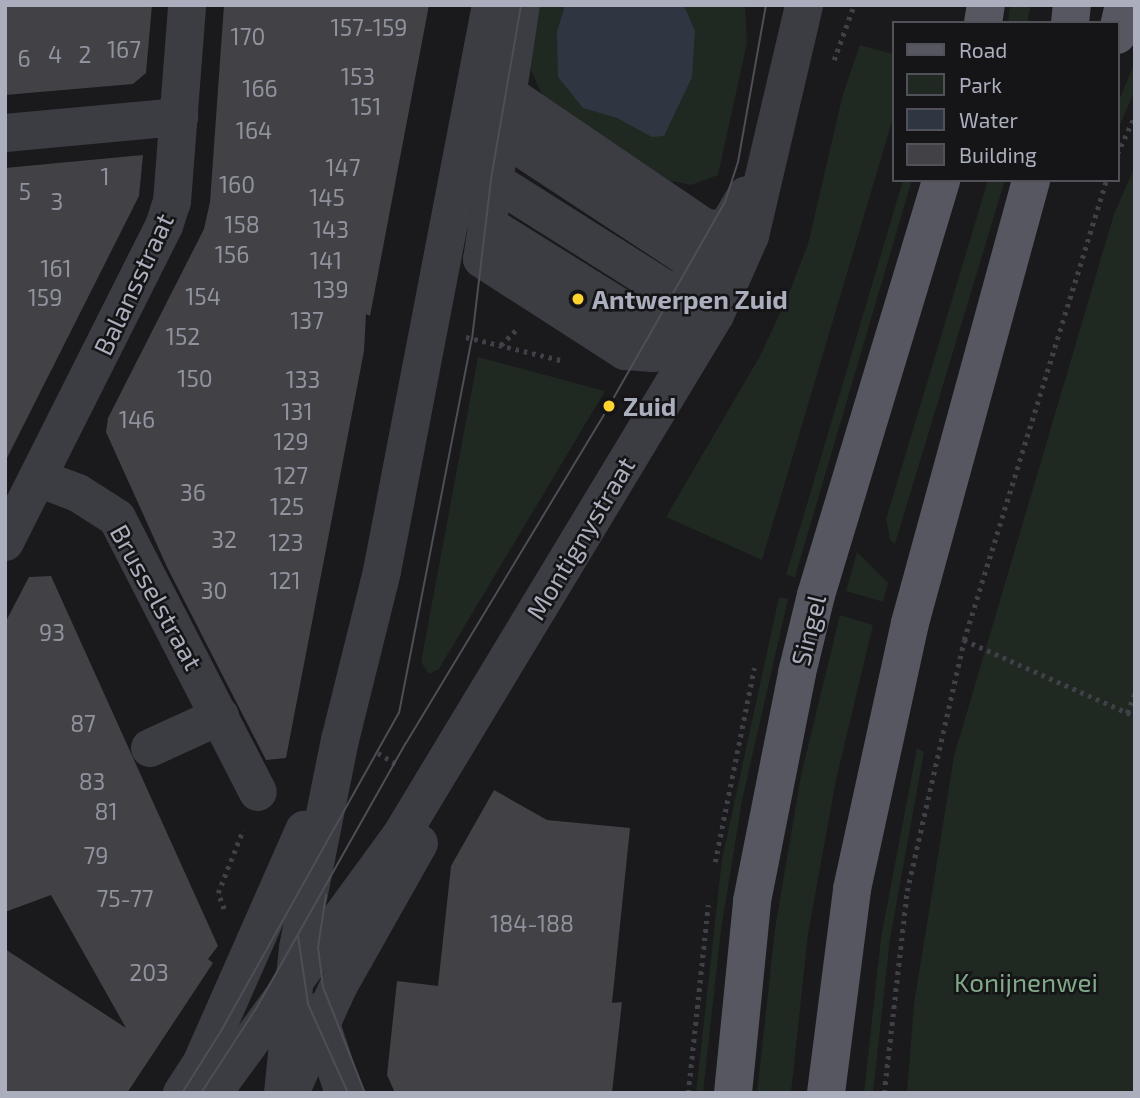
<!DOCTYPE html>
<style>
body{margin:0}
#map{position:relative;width:1140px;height:1098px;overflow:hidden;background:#1a191c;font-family:"Exo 2",sans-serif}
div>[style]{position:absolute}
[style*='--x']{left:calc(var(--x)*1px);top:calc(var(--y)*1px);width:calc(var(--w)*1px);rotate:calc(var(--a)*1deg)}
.green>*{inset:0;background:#1f2821}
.water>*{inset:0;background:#2e3641}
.building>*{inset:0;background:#414146}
.path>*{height:4.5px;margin-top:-2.25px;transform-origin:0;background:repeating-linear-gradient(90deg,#404148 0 3.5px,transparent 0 8.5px)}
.minor>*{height:38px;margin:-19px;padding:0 19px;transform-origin:19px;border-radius:19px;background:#3c3c43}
.major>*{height:38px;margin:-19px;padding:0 19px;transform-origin:19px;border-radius:19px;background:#565760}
.tram>*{height:2px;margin:-1px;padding:0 1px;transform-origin:1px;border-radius:1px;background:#4d4e56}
.dots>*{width:19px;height:19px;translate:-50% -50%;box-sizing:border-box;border:4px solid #151417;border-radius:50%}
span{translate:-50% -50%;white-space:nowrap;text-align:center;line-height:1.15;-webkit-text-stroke:5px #151417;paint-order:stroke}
.number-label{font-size:23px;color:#90939e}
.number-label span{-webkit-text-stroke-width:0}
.street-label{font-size:26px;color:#abaebc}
.poi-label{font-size:26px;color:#abaebc;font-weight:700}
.left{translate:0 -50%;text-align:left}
.park-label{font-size:26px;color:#80a988}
.frame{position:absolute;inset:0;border:7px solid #abaebc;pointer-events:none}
.legend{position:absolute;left:892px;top:21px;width:228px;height:161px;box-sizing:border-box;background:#151417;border:2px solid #515259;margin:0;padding:9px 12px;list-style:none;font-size:21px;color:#abaebc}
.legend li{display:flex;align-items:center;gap:14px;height:35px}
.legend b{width:35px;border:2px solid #515259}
</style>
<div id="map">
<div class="green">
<i style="clip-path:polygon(540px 5px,745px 5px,747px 43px,718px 175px,691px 185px,670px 181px,544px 99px,530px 68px)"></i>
<i style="clip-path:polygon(1010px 5px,1031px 5px,1027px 23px,1008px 23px)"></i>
<i style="clip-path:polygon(860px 45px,893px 54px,893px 118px,762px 560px,666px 517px,760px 356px,787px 298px,808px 244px,843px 94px)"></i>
<i style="clip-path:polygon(1135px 62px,1135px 91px,1117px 131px,1117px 105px)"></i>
<i style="clip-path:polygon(1135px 166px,1135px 1093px,907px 1093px,914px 1004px,954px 756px,1114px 214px)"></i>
<i style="clip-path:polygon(903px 180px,912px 180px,795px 577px,786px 575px)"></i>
<i style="clip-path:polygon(988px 180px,1005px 180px,895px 544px,890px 540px,886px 519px)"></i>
<i style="clip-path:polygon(478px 357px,605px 391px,439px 669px,429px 674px,421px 662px)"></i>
<i style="clip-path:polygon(857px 552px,888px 583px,883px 602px,846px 591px)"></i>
<i style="clip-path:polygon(779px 597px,788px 599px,742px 801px,721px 930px,703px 1093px,696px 1093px,722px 859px)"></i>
<i style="clip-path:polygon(840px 615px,873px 625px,836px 780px,808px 934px,791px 1093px,757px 1093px,775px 929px,801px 775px)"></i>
<i style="clip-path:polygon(917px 748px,924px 752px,890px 939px,873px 1093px,864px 1093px,881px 938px)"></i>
</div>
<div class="water">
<i style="clip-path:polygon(565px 5px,683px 5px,686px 10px,695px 31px,692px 77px,664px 136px,652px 137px,617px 118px,583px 108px,558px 77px,557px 32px)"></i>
</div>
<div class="building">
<i style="clip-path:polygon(5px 5px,152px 5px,146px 73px,133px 84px,5px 95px)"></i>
<i style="clip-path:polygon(224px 5px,429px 5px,370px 316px,366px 314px,364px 351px,286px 758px,266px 760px,167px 567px,106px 432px,108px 418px,204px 229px,210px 202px)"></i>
<i style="clip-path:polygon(143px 155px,139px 196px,5px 462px,5px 168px)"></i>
<i style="clip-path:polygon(51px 576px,218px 946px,208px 959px,213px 963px,127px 1093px,5px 1093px,5px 949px,126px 1028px,51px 895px,5px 912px,5px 623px,29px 577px)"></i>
<i style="clip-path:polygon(494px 790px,547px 820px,630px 828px,612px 1003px,622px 1002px,612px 1093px,395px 1093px,387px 1075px,397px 981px,438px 986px,451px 866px)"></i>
</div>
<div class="path">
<i style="--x:834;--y:60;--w:59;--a:-70"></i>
<i style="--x:1117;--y:154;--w:42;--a:-64.7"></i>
<i style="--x:466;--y:337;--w:97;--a:13.7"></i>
<i style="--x:501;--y:345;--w:24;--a:-45"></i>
<i style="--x:964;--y:640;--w:187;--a:24"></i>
<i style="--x:1127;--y:713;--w:22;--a:-68"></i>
<i style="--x:378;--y:753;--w:23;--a:31"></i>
<i style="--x:715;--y:862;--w:198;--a:-78.6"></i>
<i style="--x:224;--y:909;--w:17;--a:-111"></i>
<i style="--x:218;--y:893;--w:68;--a:-68.4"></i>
<i style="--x:688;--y:1093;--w:189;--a:-83.9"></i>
<i style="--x:884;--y:1093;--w:203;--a:-83.5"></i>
<i style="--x:907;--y:891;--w:257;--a:-77.2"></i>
<i style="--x:964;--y:640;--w:481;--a:-72.8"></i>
</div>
<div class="minor">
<i style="--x:521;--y:5;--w:257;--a:98.7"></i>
<i style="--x:482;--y:259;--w:170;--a:32.8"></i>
<i style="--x:625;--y:351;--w:28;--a:4"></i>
<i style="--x:653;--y:353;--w:183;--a:-59.5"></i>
<i style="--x:505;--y:92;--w:242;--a:34.2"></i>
<i style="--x:705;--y:228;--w:21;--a:3"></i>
<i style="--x:5;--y:133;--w:175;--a:-5.3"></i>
<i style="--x:498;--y:133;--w:226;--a:33.3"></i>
<i style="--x:687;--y:257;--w:22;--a:5"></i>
<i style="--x:491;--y:179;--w:206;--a:32.3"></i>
<i style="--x:665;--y:289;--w:26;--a:7"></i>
<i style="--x:486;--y:224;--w:187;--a:31.9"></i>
<i style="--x:645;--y:323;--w:28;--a:2"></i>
<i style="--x:38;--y:478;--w:43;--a:20.6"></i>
<i style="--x:78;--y:493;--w:46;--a:32.7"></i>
<i style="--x:117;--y:518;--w:308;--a:62.8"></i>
<i style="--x:5;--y:542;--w:354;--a:-63.3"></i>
<i style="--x:164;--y:226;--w:25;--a:-72"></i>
<i style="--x:172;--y:202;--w:198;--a:-85.6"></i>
<i style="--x:150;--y:748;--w:77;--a:-24.6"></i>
<i style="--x:317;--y:1012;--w:85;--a:71.6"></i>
<i style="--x:294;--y:1084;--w:107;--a:-65.6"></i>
<i style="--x:338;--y:987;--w:165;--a:-60.6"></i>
<i style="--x:182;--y:1093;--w:35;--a:-57"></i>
<i style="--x:201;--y:1064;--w:256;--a:-66.2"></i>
<i style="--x:213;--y:1093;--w:317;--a:-53.9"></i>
<i style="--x:400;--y:837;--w:610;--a:-58.89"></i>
<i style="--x:715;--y:315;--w:86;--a:-66.1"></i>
<i style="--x:750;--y:236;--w:237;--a:-76.8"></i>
<i style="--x:283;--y:1093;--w:146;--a:-84.1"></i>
<i style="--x:298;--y:948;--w:212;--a:-78.6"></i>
<i style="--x:340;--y:740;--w:174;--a:-76"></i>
<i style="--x:382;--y:571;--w:576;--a:-79.1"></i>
</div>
<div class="major">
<i style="--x:983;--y:23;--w:18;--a:-81"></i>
<i style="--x:1070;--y:23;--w:18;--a:-84"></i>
<i style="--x:1117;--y:35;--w:31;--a:-77"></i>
<i style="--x:733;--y:1093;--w:193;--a:-84.3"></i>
<i style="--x:752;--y:901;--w:232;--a:-78.8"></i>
<i style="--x:797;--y:673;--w:80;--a:-76.3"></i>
<i style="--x:816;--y:595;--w:433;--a:-73.2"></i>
<i style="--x:826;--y:1093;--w:206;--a:-82.7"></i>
<i style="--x:852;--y:889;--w:272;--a:-77.7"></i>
<i style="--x:910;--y:623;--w:459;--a:-74.7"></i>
</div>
<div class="tram">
<i style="--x:326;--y:895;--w:53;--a:98.7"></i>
<i style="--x:318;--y:947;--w:40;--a:82.9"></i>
<i style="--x:323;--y:987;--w:114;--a:68.4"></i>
<i style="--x:298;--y:936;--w:69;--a:81.6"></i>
<i style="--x:308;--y:1004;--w:98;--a:65.8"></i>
<i style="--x:182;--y:1093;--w:73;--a:-57.8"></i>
<i style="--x:221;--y:1031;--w:364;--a:-60.8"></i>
<i style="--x:399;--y:713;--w:381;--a:-79"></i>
<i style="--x:472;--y:339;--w:161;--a:-83.2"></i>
<i style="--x:491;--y:179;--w:177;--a:-80.2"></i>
<i style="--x:201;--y:1093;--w:103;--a:-56.9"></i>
<i style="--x:257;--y:1007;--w:303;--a:-60.6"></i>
<i style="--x:406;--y:743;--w:393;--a:-58.9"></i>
<i style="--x:609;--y:406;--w:235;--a:-60.4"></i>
<i style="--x:725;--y:202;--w:42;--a:-72"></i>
<i style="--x:738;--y:162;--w:159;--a:-79.9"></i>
</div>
<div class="dots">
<i style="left:578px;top:299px;background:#ffd32e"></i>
<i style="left:609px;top:406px;background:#ffd32e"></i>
</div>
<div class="number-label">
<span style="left:369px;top:27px">157-159</span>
<span style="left:248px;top:36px">170</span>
<span style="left:124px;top:49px">167</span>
<span style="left:55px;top:54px">4</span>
<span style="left:85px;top:54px">2</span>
<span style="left:24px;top:58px">6</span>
<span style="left:358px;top:76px">153</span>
<span style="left:260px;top:88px">166</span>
<span style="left:366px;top:106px">151</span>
<span style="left:254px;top:130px">164</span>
<span style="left:343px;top:167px">147</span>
<span style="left:105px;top:176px">1</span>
<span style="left:237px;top:184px">160</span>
<span style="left:25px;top:191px">5</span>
<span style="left:327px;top:197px">145</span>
<span style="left:57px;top:201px">3</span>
<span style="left:242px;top:224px">158</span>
<span style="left:331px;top:229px">143</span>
<span style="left:232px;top:254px">156</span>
<span style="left:326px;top:260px">141</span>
<span style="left:56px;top:268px">161</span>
<span style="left:331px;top:289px">139</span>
<span style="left:203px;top:296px">154</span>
<span style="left:45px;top:297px">159</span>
<span style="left:307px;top:320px">137</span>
<span style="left:183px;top:336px">152</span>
<span style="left:195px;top:378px">150</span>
<span style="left:303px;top:379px">133</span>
<span style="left:297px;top:411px">131</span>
<span style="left:137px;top:419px">146</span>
<span style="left:291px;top:441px">129</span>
<span style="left:291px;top:475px">127</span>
<span style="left:193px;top:492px">36</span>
<span style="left:287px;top:506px">125</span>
<span style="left:224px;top:539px">32</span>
<span style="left:286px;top:542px">123</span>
<span style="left:285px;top:580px">121</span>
<span style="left:214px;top:590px">30</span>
<span style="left:52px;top:632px">93</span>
<span style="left:83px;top:723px">87</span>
<span style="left:92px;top:781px">83</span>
<span style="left:106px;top:811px">81</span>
<span style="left:96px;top:855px">79</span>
<span style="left:125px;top:898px">75-77</span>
<span style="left:532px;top:923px">184-188</span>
<span style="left:149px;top:972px">203</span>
</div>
<div class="street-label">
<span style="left:133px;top:284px;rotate:-65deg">Balansstraat</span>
<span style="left:580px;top:538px;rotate:-59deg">Montignystraat</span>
<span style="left:157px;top:597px;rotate:61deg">Brusselstraat</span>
<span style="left:808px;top:630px;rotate:-76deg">Singel</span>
</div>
<div class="poi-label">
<span class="left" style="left:592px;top:299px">Antwerpen Zuid</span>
<span class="left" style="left:623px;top:406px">Zuid</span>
</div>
<div class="park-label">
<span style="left:1026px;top:982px">Konijnenwei</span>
</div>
<div class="frame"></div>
<ul class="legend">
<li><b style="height:9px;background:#565760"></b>Road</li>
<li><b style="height:19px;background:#1f2821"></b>Park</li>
<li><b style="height:19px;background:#2e3641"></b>Water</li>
<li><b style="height:19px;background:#414146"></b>Building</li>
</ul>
</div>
